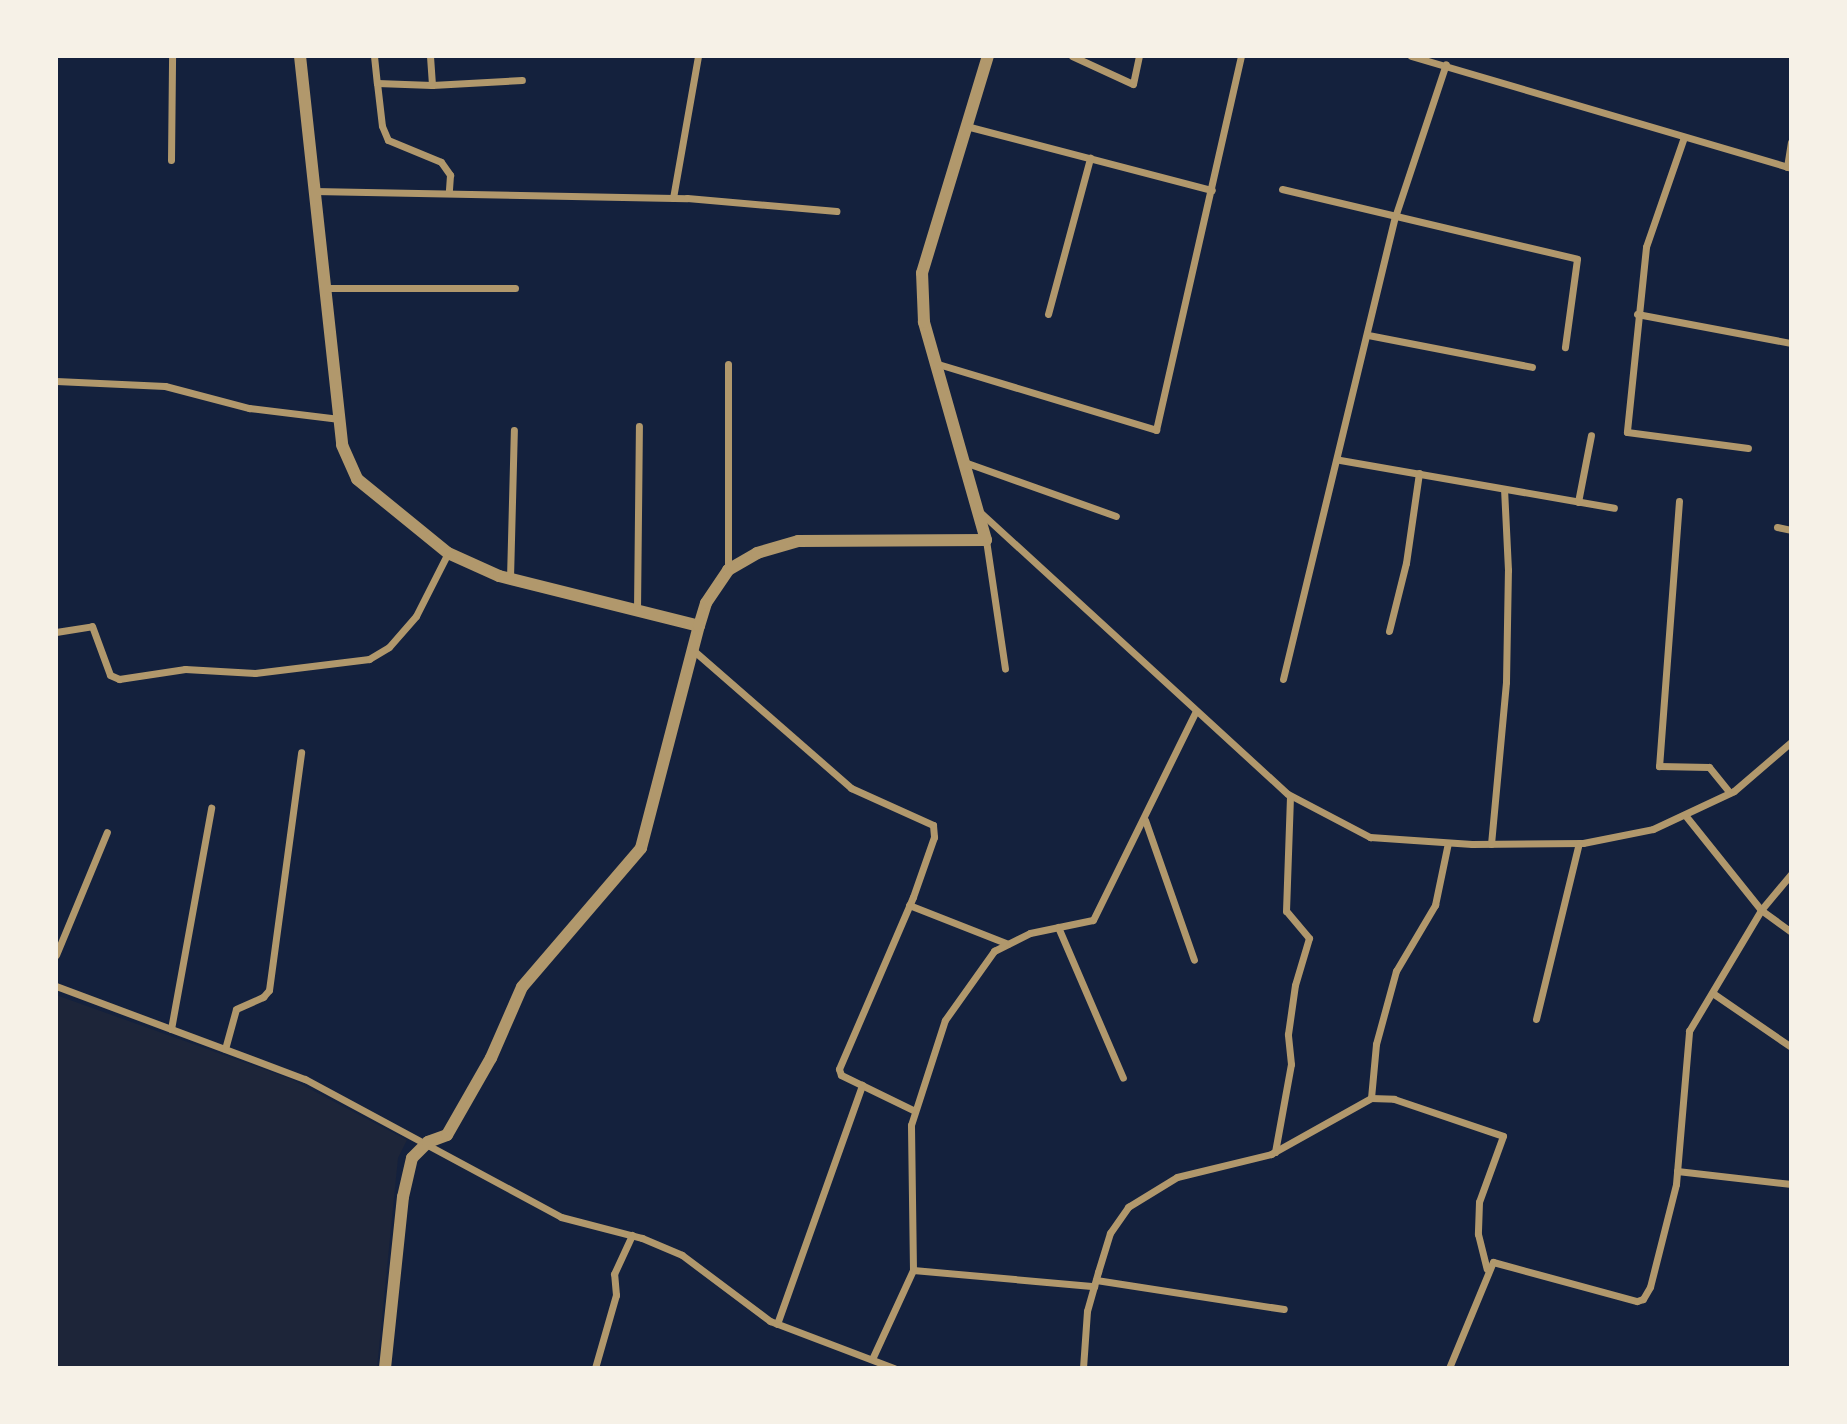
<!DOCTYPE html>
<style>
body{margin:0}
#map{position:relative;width:1847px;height:1424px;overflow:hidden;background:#14213d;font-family:"Sofia Sans Condensed",sans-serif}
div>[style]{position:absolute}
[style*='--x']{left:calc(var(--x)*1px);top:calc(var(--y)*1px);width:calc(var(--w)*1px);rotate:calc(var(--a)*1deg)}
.green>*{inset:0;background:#1d2539}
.minor>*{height:7px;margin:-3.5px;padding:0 3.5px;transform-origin:3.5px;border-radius:3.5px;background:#b1986c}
.tertiary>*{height:12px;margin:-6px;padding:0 6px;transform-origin:6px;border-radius:6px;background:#b1986c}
span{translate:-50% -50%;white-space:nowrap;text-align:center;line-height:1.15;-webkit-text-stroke:7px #f6f1e7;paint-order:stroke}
.frame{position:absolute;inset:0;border:58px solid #f6f1e7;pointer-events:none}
</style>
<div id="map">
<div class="green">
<i style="clip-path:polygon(56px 995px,291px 1079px,407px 1140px,398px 1158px,377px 1368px,56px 1368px)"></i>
</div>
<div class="minor">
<i style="--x:374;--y:56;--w:27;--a:84"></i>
<i style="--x:430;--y:56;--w:29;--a:86"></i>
<i style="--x:432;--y:85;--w:90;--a:-3.2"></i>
<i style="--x:1072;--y:56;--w:67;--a:24.7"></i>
<i style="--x:1133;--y:84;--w:29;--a:-78"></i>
<i style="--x:1411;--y:56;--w:396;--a:16.4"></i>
<i style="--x:432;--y:85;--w:55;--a:-177.9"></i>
<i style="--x:377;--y:83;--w:43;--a:83.4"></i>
<i style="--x:382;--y:126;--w:15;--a:67"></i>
<i style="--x:388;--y:140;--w:57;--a:22.5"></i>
<i style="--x:441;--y:162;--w:16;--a:55"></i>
<i style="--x:450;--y:175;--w:16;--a:94"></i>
<i style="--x:966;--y:126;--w:254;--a:14.6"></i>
<i style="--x:1684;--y:137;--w:116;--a:109.1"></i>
<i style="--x:1646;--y:247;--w:186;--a:95.9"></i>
<i style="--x:1627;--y:432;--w:122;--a:7.5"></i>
<i style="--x:171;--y:160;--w:104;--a:-89.4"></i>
<i style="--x:1787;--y:167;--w:25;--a:-81"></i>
<i style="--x:1282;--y:189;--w:303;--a:13.3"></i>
<i style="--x:1577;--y:259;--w:89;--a:97.8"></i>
<i style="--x:314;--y:191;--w:373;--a:1.1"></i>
<i style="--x:687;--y:198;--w:150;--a:5"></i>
<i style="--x:673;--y:198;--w:144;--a:-80"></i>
<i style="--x:324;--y:288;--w:191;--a:0"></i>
<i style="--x:1048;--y:314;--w:162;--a:-74.9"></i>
<i style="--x:1637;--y:314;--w:157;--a:10.7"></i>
<i style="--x:1368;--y:335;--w:167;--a:11"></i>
<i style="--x:938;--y:364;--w:228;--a:16.8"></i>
<i style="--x:1156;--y:430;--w:384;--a:-77.2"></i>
<i style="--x:56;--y:381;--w:109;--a:2.6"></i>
<i style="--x:165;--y:386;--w:87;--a:14.7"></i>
<i style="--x:249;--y:408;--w:91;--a:7"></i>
<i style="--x:1340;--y:460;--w:278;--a:9.9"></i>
<i style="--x:967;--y:463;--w:158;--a:19.6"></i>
<i style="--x:1679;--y:501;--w:266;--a:94.3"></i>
<i style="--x:1659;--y:766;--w:50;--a:1.1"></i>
<i style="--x:1709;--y:767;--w:33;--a:51"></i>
<i style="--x:1578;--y:502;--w:68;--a:-79"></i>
<i style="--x:981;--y:513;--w:416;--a:42.5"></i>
<i style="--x:1288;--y:794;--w:93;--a:27.7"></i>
<i style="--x:1370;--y:837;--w:102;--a:3.9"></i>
<i style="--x:1472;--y:844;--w:111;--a:-0.5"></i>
<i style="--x:1583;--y:843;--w:71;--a:-11.3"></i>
<i style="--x:1653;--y:829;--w:89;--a:-25.1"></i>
<i style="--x:1734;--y:791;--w:75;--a:-40.7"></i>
<i style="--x:1777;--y:527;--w:14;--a:12"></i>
<i style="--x:986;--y:540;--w:130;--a:81.6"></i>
<i style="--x:728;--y:570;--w:206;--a:-90"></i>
<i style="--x:510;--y:578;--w:148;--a:-88.5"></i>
<i style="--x:637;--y:610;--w:184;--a:-89.4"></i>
<i style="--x:1389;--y:631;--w:70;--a:-76"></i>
<i style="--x:1406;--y:563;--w:91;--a:-81.8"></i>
<i style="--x:56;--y:632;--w:36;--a:-9"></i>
<i style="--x:92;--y:626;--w:52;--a:69.8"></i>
<i style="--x:110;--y:675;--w:10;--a:24"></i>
<i style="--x:119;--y:679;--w:67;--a:-8.6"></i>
<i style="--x:185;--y:669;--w:70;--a:3.3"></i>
<i style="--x:255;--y:673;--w:115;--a:-7"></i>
<i style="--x:369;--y:659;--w:23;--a:-31"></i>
<i style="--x:389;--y:647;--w:41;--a:-48.9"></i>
<i style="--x:416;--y:616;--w:71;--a:-63.1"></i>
<i style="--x:693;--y:650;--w:210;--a:41.1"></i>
<i style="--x:851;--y:788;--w:90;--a:24.3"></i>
<i style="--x:933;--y:825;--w:12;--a:85"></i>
<i style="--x:934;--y:837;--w:64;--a:109.3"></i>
<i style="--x:913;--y:897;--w:187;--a:113.3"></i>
<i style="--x:839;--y:1069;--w:6;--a:72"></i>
<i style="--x:841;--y:1075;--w:82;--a:25.9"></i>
<i style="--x:1283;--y:679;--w:475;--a:-76.4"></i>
<i style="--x:1395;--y:217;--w:161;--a:-71.6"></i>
<i style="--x:1685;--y:815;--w:122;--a:51.3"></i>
<i style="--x:1761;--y:910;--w:37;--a:36"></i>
<i style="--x:1145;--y:820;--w:148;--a:70.7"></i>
<i style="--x:1491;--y:844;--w:163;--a:-84.7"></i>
<i style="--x:1506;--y:682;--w:112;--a:-89"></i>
<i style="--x:1508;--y:570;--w:81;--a:-92.8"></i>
<i style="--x:909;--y:905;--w:106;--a:21.5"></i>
<i style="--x:1058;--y:927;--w:164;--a:66.7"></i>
<i style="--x:56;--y:955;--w:133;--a:-67.5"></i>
<i style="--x:56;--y:986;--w:266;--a:20.5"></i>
<i style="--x:305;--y:1079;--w:291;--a:28.3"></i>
<i style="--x:561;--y:1217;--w:84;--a:14.5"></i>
<i style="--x:642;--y:1238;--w:43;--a:23"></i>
<i style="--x:682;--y:1255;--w:110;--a:36.9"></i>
<i style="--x:770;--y:1321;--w:133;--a:20.8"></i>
<i style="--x:1714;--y:994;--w:93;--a:34.5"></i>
<i style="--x:1536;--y:1019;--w:181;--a:-76.3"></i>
<i style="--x:171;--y:1029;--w:225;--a:-79.7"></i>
<i style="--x:225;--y:1049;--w:41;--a:-74.6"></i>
<i style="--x:236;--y:1009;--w:30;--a:-24"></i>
<i style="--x:263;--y:997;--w:9;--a:-49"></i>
<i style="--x:269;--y:990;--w:240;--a:-82.3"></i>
<i style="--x:1371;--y:1098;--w:54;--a:-84.7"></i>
<i style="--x:1376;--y:1044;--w:76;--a:-74.7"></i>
<i style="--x:1396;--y:971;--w:77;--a:-59.4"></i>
<i style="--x:1435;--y:905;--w:63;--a:-78.2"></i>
<i style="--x:1275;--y:1152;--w:89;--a:-79.7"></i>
<i style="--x:1291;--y:1064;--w:30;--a:-96"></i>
<i style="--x:1288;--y:1034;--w:49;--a:-81.9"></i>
<i style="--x:1295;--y:985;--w:49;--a:-73.4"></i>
<i style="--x:1309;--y:938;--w:35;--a:-130"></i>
<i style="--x:1286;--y:911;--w:115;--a:-88"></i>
<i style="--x:1677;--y:1171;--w:115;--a:6.5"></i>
<i style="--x:913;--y:1270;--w:182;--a:5.1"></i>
<i style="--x:1096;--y:1280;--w:190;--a:8.8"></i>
<i style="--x:777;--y:1324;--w:254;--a:-70.4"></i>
<i style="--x:873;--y:1357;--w:96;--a:-65.3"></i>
<i style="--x:913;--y:1270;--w:145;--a:-90.8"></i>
<i style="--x:911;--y:1125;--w:110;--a:-72.1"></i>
<i style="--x:945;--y:1020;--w:85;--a:-54.6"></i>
<i style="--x:994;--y:951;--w:40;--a:-26.6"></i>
<i style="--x:1030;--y:933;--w:64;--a:-11.7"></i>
<i style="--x:1093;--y:920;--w:233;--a:-63.8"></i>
<i style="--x:595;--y:1368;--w:76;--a:-74"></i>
<i style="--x:616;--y:1295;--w:21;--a:-95"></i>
<i style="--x:614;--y:1274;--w:43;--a:-65.2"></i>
<i style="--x:1083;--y:1368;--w:57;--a:-86"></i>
<i style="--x:1087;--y:1311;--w:41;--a:-74.2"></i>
<i style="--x:1098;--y:1272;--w:41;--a:-72.9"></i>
<i style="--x:1110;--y:1233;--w:32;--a:-55"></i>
<i style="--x:1128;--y:1207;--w:57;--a:-31.5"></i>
<i style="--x:1177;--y:1177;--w:97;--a:-13.7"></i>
<i style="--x:1271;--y:1154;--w:115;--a:-29.2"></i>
<i style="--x:1371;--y:1098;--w:23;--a:2"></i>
<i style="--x:1394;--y:1099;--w:115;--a:18.7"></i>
<i style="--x:1503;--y:1136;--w:70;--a:110"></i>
<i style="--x:1479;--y:1202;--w:32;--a:92"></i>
<i style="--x:1478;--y:1234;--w:36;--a:76"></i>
<i style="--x:1449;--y:1368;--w:115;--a:-67.5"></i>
<i style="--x:1493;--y:1262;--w:149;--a:15.2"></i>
<i style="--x:1637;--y:1301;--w:6;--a:-18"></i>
<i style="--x:1643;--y:1299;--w:14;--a:-60"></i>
<i style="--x:1650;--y:1287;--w:106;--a:-75.8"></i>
<i style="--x:1676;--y:1184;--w:154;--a:-85.1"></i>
<i style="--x:1689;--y:1031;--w:141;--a:-59.2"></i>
<i style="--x:1761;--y:910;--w:47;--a:-50.2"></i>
</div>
<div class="tertiary">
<i style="--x:300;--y:56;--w:391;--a:83.8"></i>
<i style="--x:342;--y:445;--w:37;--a:66"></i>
<i style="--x:357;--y:479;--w:117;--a:39.1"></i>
<i style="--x:448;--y:553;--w:56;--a:24.3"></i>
<i style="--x:499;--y:576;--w:206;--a:14"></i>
<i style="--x:385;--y:1368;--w:172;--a:-84"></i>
<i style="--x:403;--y:1197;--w:40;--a:-77"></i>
<i style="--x:412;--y:1158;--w:23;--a:-45"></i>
<i style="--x:428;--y:1142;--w:20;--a:-20"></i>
<i style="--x:447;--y:1135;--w:89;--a:-60.3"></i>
<i style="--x:491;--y:1058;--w:77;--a:-66.4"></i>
<i style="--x:522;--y:987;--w:183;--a:-49.4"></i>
<i style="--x:641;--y:848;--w:229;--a:-75.4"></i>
<i style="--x:699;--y:626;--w:24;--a:-73"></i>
<i style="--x:706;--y:603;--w:40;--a:-56"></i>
<i style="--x:728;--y:570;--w:34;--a:-30"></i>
<i style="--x:757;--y:553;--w:43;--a:-16.3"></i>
<i style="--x:798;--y:541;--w:188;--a:-0.3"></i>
<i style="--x:986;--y:540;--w:227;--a:-105.9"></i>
<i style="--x:924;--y:322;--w:49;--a:-92.3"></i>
<i style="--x:922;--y:273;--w:227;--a:-73.1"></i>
</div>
<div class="frame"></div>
</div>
